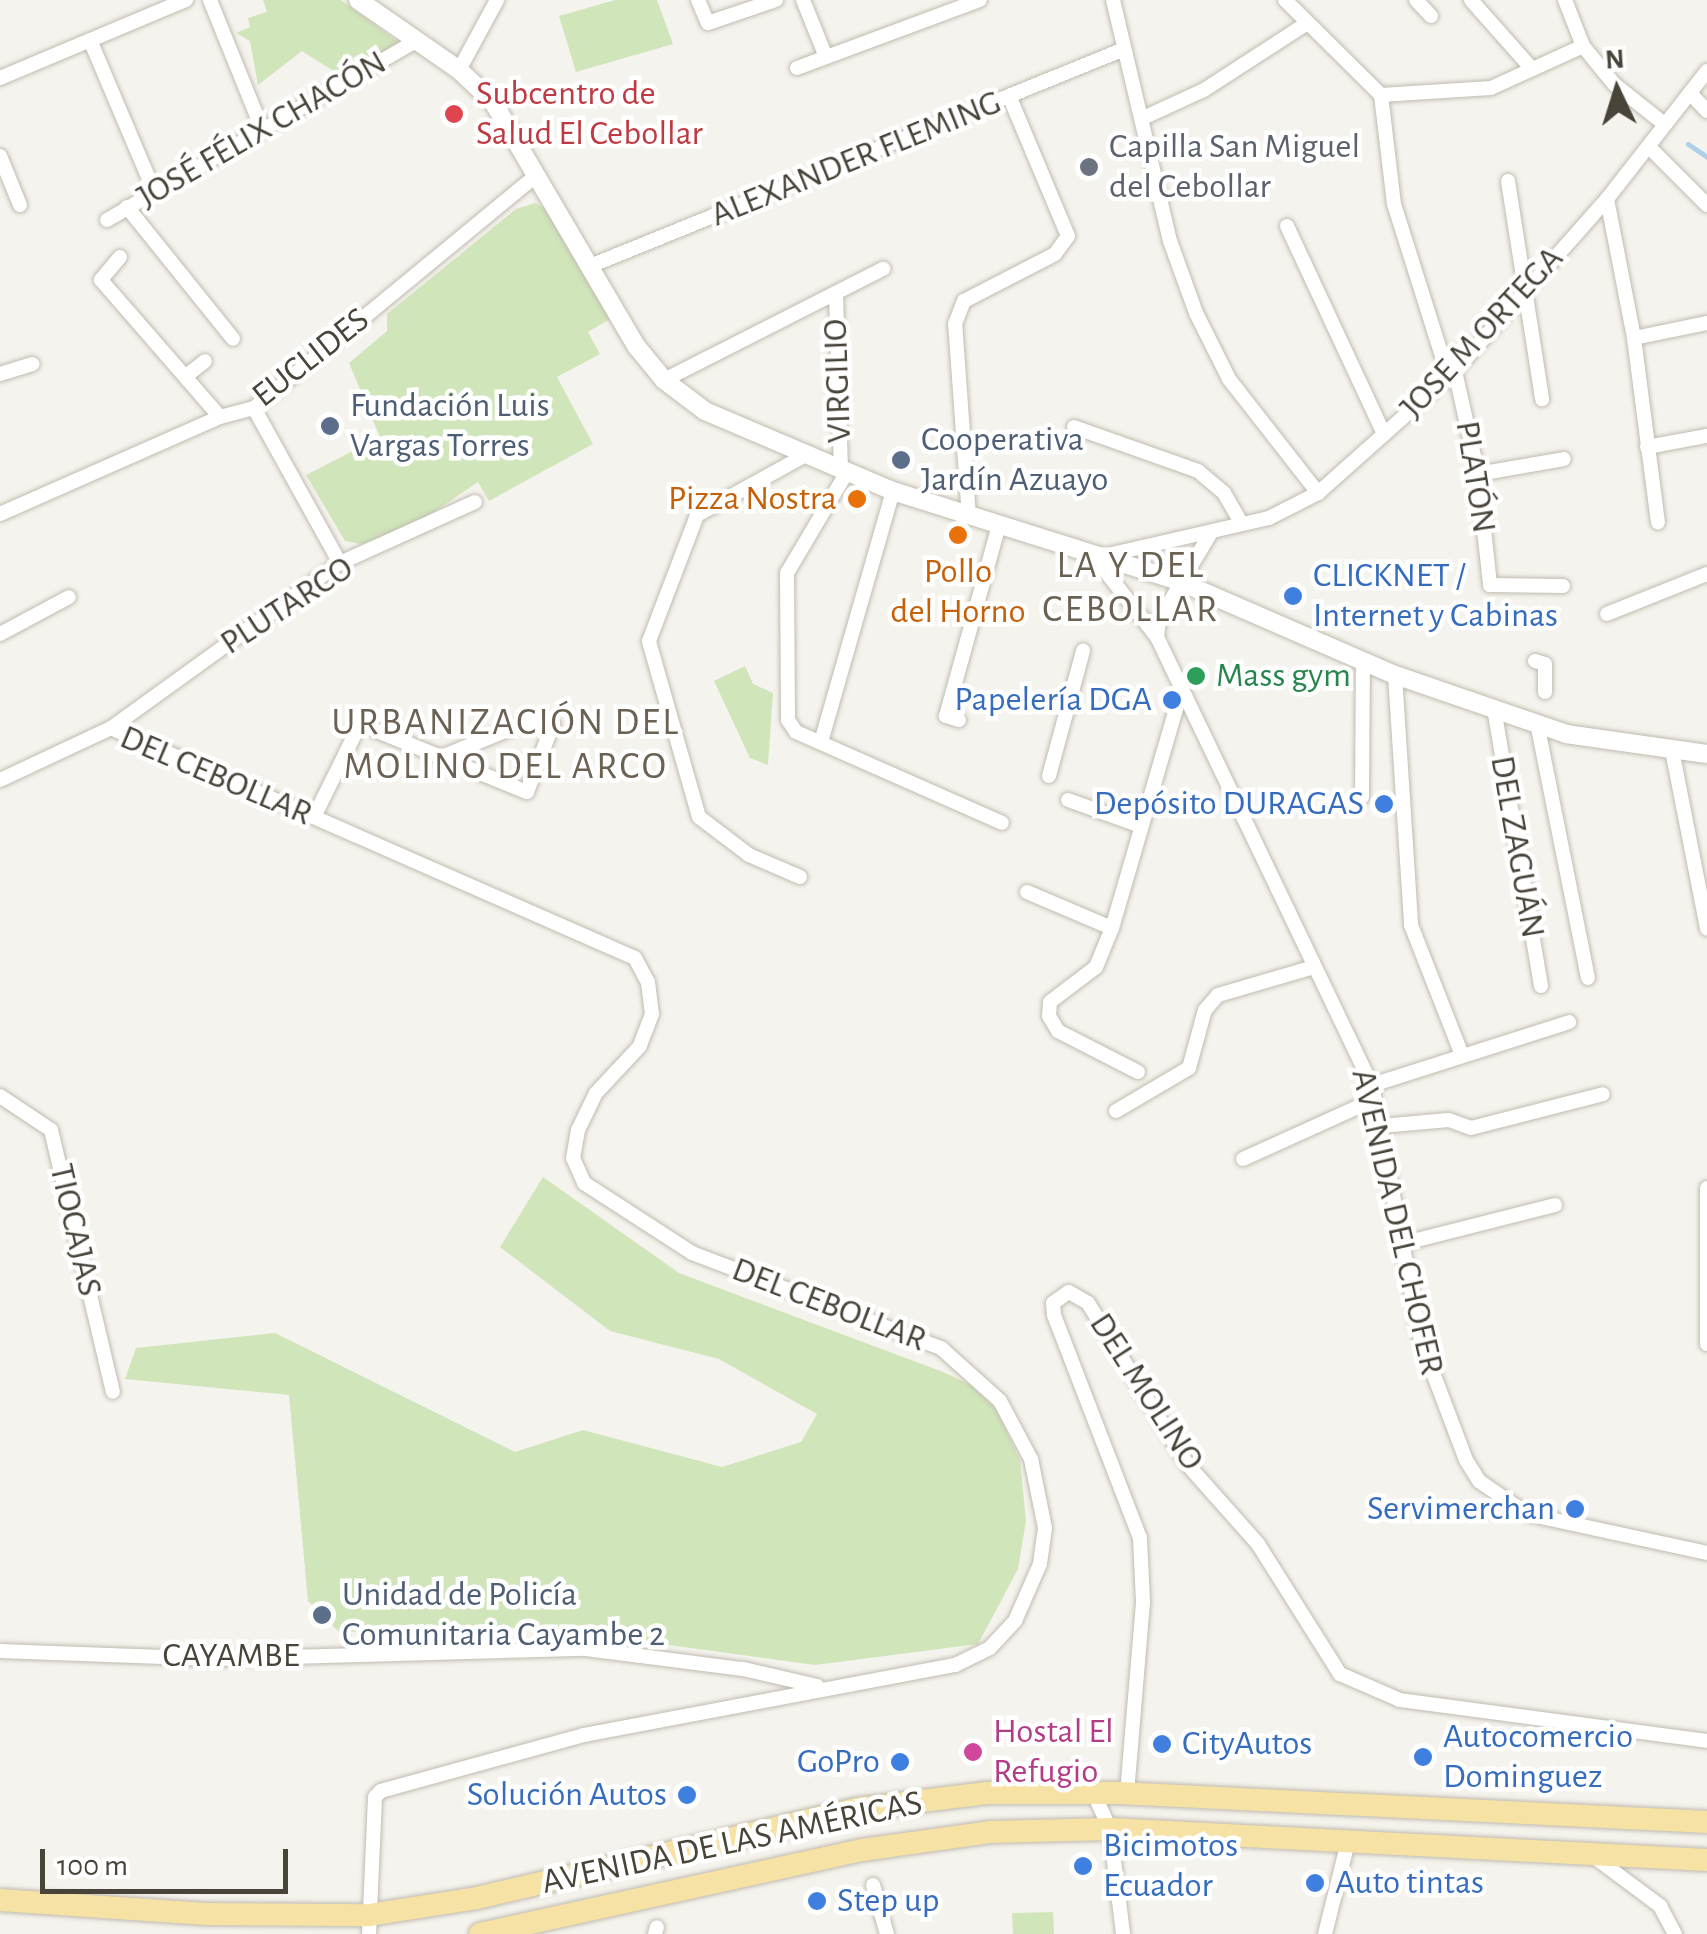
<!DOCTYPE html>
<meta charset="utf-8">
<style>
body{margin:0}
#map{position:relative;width:1707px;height:1934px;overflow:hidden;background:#f5f3ed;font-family:"Alegreya Sans",sans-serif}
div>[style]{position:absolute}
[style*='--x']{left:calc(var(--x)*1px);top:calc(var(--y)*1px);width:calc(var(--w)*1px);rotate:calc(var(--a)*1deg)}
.green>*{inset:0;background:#d0e5ba}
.stream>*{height:5px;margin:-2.5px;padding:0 2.5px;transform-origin:2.5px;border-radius:2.5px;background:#afd0eb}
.roads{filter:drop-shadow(0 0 2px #c0bbb0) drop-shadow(0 0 2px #c0bbb0)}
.minor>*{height:14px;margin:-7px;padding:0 7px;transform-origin:7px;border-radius:7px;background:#fff}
.tertiary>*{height:18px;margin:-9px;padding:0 9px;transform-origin:9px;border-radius:9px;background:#fff}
.primary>*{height:22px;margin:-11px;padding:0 11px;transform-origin:11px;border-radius:11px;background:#f6e2a5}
.dots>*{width:28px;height:28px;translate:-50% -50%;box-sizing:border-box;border:5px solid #fff;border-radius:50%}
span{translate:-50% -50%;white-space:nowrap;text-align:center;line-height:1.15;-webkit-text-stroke:9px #fff;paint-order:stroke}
.health-label{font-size:35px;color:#be3a42}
.left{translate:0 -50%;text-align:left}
.street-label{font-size:35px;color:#49443a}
.worship-label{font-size:35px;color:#5b616d}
.service-label{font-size:35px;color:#4e5e75}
.food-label{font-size:35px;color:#c56008}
.right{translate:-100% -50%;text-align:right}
.shop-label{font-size:35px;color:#366cbe}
.leisure-label{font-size:35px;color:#27864d}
.hotel-label{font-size:35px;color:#b23c85}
.neighbourhood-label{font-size:38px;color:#6b6253;letter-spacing:2.5px}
.north{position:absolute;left:1567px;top:40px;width:100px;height:100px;-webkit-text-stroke:8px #fff;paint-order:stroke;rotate:356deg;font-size:28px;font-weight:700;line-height:40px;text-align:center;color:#49443a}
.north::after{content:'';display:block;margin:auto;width:35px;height:45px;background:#49443a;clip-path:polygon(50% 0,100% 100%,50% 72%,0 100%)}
.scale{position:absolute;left:40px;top:1849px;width:248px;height:45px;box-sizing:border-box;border:5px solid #49443a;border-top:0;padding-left:12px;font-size:30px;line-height:35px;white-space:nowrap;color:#49443a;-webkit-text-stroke:8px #fff;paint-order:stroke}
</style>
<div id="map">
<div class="green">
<i style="clip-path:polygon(263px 0,341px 0,402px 45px,343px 77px,302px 51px,258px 85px,250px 41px,236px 33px,250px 27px,248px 18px,267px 12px)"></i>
<i style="clip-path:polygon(615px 0,657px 0,673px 44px,576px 72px,559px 16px)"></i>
<i style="clip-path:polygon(535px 203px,550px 211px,610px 319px,588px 332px,600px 354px,557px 377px,593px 444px,489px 501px,478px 482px,416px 524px,362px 544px,345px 541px,306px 475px,380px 437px,349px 363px,387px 331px,387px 314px,516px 209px)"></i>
<i style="clip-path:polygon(745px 666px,753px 684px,773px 693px,768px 765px,750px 758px,714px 681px)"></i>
<i style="clip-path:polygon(543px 1177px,679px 1273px,943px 1372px,971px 1385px,996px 1409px,1020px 1460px,1026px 1521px,1018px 1569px,978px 1644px,815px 1665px,536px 1627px,339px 1632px,308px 1601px,289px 1395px,125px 1379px,136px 1348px,275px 1333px,515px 1452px,583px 1430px,722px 1467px,801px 1442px,817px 1414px,719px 1359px,610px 1331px,500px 1247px)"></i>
<i style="clip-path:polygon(1053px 1912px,1054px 1934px,1013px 1934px,1012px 1913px)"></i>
</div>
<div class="stream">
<i style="--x:1688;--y:144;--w:23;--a:34"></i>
</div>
<div class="roads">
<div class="minor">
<i style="--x:210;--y:0;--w:139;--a:68"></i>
<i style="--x:698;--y:0;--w:25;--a:67"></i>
<i style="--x:708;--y:23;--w:72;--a:-18.7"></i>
<i style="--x:803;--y:0;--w:61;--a:68"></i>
<i style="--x:1113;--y:0;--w:248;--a:76.7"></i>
<i style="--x:1170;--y:241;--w:77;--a:70.1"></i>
<i style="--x:1196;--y:313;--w:74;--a:63.4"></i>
<i style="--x:1229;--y:379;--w:145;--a:52"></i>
<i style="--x:1285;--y:0;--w:135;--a:44.7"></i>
<i style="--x:1381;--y:95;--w:110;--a:83.2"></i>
<i style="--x:1394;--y:204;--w:163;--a:72.5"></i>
<i style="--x:1443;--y:359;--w:17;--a:45"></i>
<i style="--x:1455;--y:371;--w:106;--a:77.4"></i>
<i style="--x:1478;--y:474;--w:112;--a:83.8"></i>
<i style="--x:1490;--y:585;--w:73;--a:0.8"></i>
<i style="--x:1416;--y:0;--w:22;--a:47"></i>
<i style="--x:1471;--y:0;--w:92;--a:48.5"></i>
<i style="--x:1565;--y:0;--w:49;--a:68.6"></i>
<i style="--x:1583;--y:46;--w:49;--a:50.8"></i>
<i style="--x:1614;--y:84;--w:63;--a:38.5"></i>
<i style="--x:90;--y:40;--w:164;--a:67"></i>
<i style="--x:797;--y:68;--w:195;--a:-20.4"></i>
<i style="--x:459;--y:70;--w:80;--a:-61.5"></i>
<i style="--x:1707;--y:71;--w:162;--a:128"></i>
<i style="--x:1607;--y:199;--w:230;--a:131.5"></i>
<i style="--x:1455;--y:371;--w:183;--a:138.3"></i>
<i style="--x:1318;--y:493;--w:55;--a:153"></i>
<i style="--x:1269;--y:518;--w:179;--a:167.1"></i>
<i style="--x:1095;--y:558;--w:100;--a:51.9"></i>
<i style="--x:1157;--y:637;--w:497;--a:64.4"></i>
<i style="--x:1372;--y:1085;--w:261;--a:79.2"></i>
<i style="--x:1421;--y:1341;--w:127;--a:69.3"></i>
<i style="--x:1466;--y:1460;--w:25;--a:58"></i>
<i style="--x:1479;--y:1481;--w:58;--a:34.5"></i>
<i style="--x:1527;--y:1514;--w:184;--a:12.2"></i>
<i style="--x:0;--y:78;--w:202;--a:-22.8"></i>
<i style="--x:1690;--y:93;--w:25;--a:47"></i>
<i style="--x:1381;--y:95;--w:110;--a:-3.6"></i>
<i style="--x:1491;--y:88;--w:101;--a:-24.5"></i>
<i style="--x:1143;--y:118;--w:67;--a:-24.7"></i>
<i style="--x:1204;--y:90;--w:123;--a:-33"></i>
<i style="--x:1649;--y:147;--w:82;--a:45"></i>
<i style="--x:0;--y:156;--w:53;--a:67.8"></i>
<i style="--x:1508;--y:181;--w:221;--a:81.1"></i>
<i style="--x:1607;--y:199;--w:142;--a:79"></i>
<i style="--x:1634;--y:338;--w:186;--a:82.6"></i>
<i style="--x:127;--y:207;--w:169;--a:51.2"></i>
<i style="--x:107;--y:220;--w:357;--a:-30.1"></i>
<i style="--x:1287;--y:226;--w:230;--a:65"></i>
<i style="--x:120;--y:257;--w:30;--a:130"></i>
<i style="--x:101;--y:280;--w:181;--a:49"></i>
<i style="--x:590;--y:266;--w:574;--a:-22.1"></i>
<i style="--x:836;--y:293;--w:176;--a:88.4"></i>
<i style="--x:1634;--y:338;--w:75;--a:-11.6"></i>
<i style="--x:0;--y:374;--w:34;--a:-17"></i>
<i style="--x:186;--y:376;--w:24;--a:-38"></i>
<i style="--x:664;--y:380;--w:246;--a:-26.9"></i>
<i style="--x:254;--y:408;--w:177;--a:61"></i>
<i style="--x:1074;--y:427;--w:132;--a:19.5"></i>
<i style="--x:1198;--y:471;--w:34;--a:40"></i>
<i style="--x:1224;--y:493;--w:34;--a:60"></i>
<i style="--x:1647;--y:447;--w:61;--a:-10.4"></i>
<i style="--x:847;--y:472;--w:117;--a:120.7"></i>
<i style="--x:787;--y:573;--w:147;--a:89.6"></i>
<i style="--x:788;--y:720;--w:14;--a:56"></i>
<i style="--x:796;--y:732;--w:225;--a:23.8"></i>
<i style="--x:1478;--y:474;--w:87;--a:-9.9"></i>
<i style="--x:0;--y:514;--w:240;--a:-23.8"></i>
<i style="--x:220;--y:417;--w:35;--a:-15"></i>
<i style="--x:254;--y:408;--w:367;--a:-39.5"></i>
<i style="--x:969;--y:517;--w:194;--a:-94.1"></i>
<i style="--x:955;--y:324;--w:25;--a:-69"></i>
<i style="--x:964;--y:301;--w:102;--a:-27.3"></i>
<i style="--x:1055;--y:254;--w:22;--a:-54"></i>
<i style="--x:1068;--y:236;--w:150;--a:-112.8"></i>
<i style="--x:1607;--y:614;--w:108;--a:-21.8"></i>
<i style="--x:0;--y:634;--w:78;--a:-28.2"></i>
<i style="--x:1157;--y:637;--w:17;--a:-83"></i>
<i style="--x:1159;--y:620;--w:100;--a:-59.3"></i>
<i style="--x:1535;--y:661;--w:10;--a:17"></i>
<i style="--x:1545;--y:664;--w:28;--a:90"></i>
<i style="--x:1395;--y:675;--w:251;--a:86.3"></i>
<i style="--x:1411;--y:925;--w:140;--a:68.6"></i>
<i style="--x:1494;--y:708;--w:282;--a:80.4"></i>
<i style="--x:959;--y:720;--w:14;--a:-163"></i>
<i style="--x:946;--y:716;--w:194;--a:-74.5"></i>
<i style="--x:1537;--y:723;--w:260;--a:78.7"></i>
<i style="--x:111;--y:728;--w:282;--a:-35.8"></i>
<i style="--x:340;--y:563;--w:148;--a:-24.3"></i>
<i style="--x:821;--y:742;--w:261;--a:-74"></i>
<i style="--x:1672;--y:750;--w:182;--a:78.9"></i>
<i style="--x:1049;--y:776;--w:130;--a:-74.8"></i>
<i style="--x:0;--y:780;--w:123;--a:-25.1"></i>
<i style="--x:111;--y:728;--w:572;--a:23.7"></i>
<i style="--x:635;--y:958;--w:27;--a:62"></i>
<i style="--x:648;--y:982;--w:32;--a:83"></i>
<i style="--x:652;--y:1014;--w:34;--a:111"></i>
<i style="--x:640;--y:1046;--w:64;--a:133.1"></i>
<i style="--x:596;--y:1093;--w:41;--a:115.9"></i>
<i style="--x:578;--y:1130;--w:28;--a:100"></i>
<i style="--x:573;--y:1158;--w:27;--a:66"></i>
<i style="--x:584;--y:1183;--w:129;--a:32.9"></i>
<i style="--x:692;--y:1253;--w:267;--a:20.9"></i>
<i style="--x:941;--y:1348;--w:79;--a:41.9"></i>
<i style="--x:1000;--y:1401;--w:66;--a:61.9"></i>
<i style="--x:1031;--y:1459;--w:70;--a:78.5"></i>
<i style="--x:1045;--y:1528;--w:36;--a:98"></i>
<i style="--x:1040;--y:1564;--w:62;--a:113.7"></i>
<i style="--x:1015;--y:1621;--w:37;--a:133"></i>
<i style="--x:990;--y:1648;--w:39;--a:154"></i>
<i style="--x:955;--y:1665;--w:378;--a:169.3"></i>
<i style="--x:584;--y:1735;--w:211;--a:164.6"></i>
<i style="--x:381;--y:1791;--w:8;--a:135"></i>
<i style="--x:375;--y:1797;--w:137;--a:92.5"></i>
<i style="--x:1362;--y:797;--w:137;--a:-89.6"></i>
<i style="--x:1068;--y:800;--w:74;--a:19.7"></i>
<i style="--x:314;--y:817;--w:104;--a:-63.7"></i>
<i style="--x:360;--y:724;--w:180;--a:22.2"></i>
<i style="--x:527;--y:792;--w:73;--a:-69.1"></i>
<i style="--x:553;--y:724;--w:17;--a:-159"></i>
<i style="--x:537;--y:718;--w:100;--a:157.8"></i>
<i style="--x:800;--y:877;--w:56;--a:-156.7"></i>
<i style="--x:749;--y:855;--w:63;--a:-142.8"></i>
<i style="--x:699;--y:817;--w:183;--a:-105.9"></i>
<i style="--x:649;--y:641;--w:135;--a:-69.1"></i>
<i style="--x:697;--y:515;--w:122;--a:-28.9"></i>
<i style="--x:1027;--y:892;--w:92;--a:23"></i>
<i style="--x:1138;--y:1072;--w:90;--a:-152.9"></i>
<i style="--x:1058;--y:1031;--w:17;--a:-121"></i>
<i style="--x:1049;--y:1016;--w:14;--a:-86"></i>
<i style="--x:1050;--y:1002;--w:58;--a:-37.3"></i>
<i style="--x:1096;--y:967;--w:42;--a:-67.7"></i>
<i style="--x:1112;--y:928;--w:243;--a:-73.7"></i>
<i style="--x:1372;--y:1085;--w:207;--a:-17.7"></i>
<i style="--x:0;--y:1096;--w:61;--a:33.7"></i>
<i style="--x:51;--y:1130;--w:269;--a:76.7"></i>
<i style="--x:1116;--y:1111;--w:85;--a:-30.5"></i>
<i style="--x:1189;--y:1068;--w:60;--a:-74.6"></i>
<i style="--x:1205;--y:1010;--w:20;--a:-49"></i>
<i style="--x:1218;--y:995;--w:100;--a:-16.3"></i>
<i style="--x:1381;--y:1126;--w:68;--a:-5"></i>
<i style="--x:1449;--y:1120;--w:23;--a:20"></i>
<i style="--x:1471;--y:1128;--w:136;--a:-14.4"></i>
<i style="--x:1243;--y:1159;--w:143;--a:-24.4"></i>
<i style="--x:1707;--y:1188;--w:156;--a:90"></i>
<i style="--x:1401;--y:1244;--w:159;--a:-14.2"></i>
<i style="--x:0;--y:1651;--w:217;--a:2.1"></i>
<i style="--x:217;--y:1659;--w:369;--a:-1.6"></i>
<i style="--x:586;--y:1649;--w:158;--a:7.3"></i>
<i style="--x:743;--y:1669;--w:76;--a:12.9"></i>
<i style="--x:1093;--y:1792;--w:41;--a:65.3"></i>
<i style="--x:1110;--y:1829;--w:106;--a:82.9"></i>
<i style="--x:1127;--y:1793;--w:192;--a:-85.2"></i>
<i style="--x:1143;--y:1602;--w:64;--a:-92.7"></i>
<i style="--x:1140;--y:1538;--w:239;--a:-111.1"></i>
<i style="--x:1054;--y:1315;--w:12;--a:-95"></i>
<i style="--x:1053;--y:1303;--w:19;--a:-35"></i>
<i style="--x:1069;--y:1292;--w:22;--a:30"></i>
<i style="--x:1088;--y:1303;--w:189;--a:58.4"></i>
<i style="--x:1187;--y:1464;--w:107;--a:48.4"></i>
<i style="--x:1258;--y:1544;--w:154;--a:57.8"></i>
<i style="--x:1340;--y:1674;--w:65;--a:23.4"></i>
<i style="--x:1400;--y:1700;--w:310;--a:7.6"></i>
<i style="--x:1593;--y:1856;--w:84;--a:36.7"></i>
<i style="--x:1660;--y:1906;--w:32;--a:62"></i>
<i style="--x:873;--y:1885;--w:51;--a:74.1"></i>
<i style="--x:655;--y:1934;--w:7;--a:-74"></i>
<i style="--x:1325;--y:1934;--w:95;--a:-76"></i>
</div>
<div class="tertiary">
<i style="--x:358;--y:0;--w:123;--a:34.7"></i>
<i style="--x:459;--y:70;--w:47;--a:43.3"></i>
<i style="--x:493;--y:102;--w:284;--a:59.6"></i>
<i style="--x:637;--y:347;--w:43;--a:50.7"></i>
<i style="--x:664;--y:380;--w:51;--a:37.1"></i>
<i style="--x:705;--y:411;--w:204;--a:23.1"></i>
<i style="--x:893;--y:491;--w:302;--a:17.5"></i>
<i style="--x:1181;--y:582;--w:233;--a:23.5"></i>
<i style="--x:1395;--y:675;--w:181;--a:19"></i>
<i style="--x:1566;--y:734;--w:142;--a:8.1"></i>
</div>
<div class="primary">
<i style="--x:0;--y:1900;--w:207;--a:3.9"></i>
<i style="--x:207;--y:1914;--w:162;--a:0.4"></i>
<i style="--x:369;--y:1915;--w:109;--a:-8.9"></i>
<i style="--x:477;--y:1898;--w:390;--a:-13.2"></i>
<i style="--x:857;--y:1809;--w:131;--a:-7"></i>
<i style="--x:987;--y:1793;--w:132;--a:0"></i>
<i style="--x:1119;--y:1793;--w:589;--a:2.82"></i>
<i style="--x:480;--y:1934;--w:391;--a:-12.4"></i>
<i style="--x:862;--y:1850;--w:129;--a:-8"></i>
<i style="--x:990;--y:1832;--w:120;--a:-1.4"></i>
<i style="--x:1110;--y:1829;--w:598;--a:2.97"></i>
</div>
</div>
<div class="dots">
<i style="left:454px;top:114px;background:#e0444e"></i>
<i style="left:1089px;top:167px;background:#6b7280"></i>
<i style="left:330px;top:426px;background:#5c6f8a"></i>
<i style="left:901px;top:460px;background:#5c6f8a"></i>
<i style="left:857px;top:499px;background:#e8710a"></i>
<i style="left:958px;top:535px;background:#e8710a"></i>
<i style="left:1293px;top:596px;background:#3f7fe0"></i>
<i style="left:1196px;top:676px;background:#2e9e5b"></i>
<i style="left:1172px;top:700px;background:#3f7fe0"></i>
<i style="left:1384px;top:804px;background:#3f7fe0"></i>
<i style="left:1575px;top:1509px;background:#3f7fe0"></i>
<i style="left:322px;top:1615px;background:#5c6f8a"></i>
<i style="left:1162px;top:1744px;background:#3f7fe0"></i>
<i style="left:973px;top:1752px;background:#d1479c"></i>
<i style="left:1423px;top:1757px;background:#3f7fe0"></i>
<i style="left:900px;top:1762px;background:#3f7fe0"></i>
<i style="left:687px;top:1795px;background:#3f7fe0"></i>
<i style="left:1083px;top:1866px;background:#3f7fe0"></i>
<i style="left:1315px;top:1883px;background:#3f7fe0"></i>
<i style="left:817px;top:1901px;background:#3f7fe0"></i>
</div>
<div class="health-label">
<span class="left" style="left:476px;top:114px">Subcentro de<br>Salud El Cebollar</span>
</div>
<div class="street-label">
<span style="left:262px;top:130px;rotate:-30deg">JOSÉ FÉLIX CHACÓN</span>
<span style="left:856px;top:159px;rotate:-22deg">ALEXANDER FLEMING</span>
<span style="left:1482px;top:333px;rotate:-47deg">JOSE M ORTEGA</span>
<span style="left:311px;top:358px;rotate:-38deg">EUCLIDES</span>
<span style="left:838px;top:381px;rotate:-92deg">VIRGILIO</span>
<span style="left:1475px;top:477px;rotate:81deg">PLATÓN</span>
<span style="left:287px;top:606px;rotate:-33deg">PLUTARCO</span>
<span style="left:216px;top:776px;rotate:23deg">DEL CEBOLLAR</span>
<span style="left:1517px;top:847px;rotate:80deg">DEL ZAGUÁN</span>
<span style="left:1397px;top:1222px;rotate:77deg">AVENIDA DEL CHOFER</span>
<span style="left:75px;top:1230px;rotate:77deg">TIOCAJAS</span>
<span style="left:829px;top:1305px;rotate:21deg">DEL CEBOLLAR</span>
<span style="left:1146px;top:1392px;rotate:57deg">DEL MOLINO</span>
<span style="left:231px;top:1656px">CAYAMBE</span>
<span style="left:732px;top:1843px;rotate:-12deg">AVENIDA DE LAS AMÉRICAS</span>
</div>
<div class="worship-label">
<span class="left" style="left:1109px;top:167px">Capilla San Miguel<br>del Cebollar</span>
</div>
<div class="service-label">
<span class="left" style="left:350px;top:426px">Fundación Luis<br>Vargas Torres</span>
<span class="left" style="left:921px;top:460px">Cooperativa<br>Jardín Azuayo</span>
<span class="left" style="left:342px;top:1615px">Unidad de Policía<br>Comunitaria Cayambe 2</span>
</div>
<div class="food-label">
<span class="right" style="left:837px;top:499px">Pizza Nostra</span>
<span style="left:958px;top:592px">Pollo<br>del Horno</span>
</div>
<div class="shop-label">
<span class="left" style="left:1313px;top:596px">CLICKNET /<br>Internet y Cabinas</span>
<span class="right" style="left:1152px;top:700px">Papelería DGA</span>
<span class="right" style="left:1364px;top:804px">Depósito DURAGAS</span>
<span class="right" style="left:1555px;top:1509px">Servimerchan</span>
<span class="left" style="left:1443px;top:1757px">Autocomercio<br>Dominguez</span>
<span class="left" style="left:1182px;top:1744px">CityAutos</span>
<span class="right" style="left:880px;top:1762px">GoPro</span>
<span class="right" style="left:667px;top:1795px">Solución Autos</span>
<span class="left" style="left:1103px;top:1866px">Bicimotos<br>Ecuador</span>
<span class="left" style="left:1335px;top:1883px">Auto tintas</span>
<span class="left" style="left:837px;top:1901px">Step up</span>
</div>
<div class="leisure-label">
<span class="left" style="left:1216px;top:676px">Mass gym</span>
</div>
<div class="hotel-label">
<span class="left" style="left:993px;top:1752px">Hostal El<br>Refugio</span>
</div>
<div class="neighbourhood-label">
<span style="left:1131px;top:589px">LA Y DEL<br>CEBOLLAR</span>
<span style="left:506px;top:746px">URBANIZACIÓN DEL<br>MOLINO DEL ARCO</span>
</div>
<div class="north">N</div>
<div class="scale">100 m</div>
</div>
